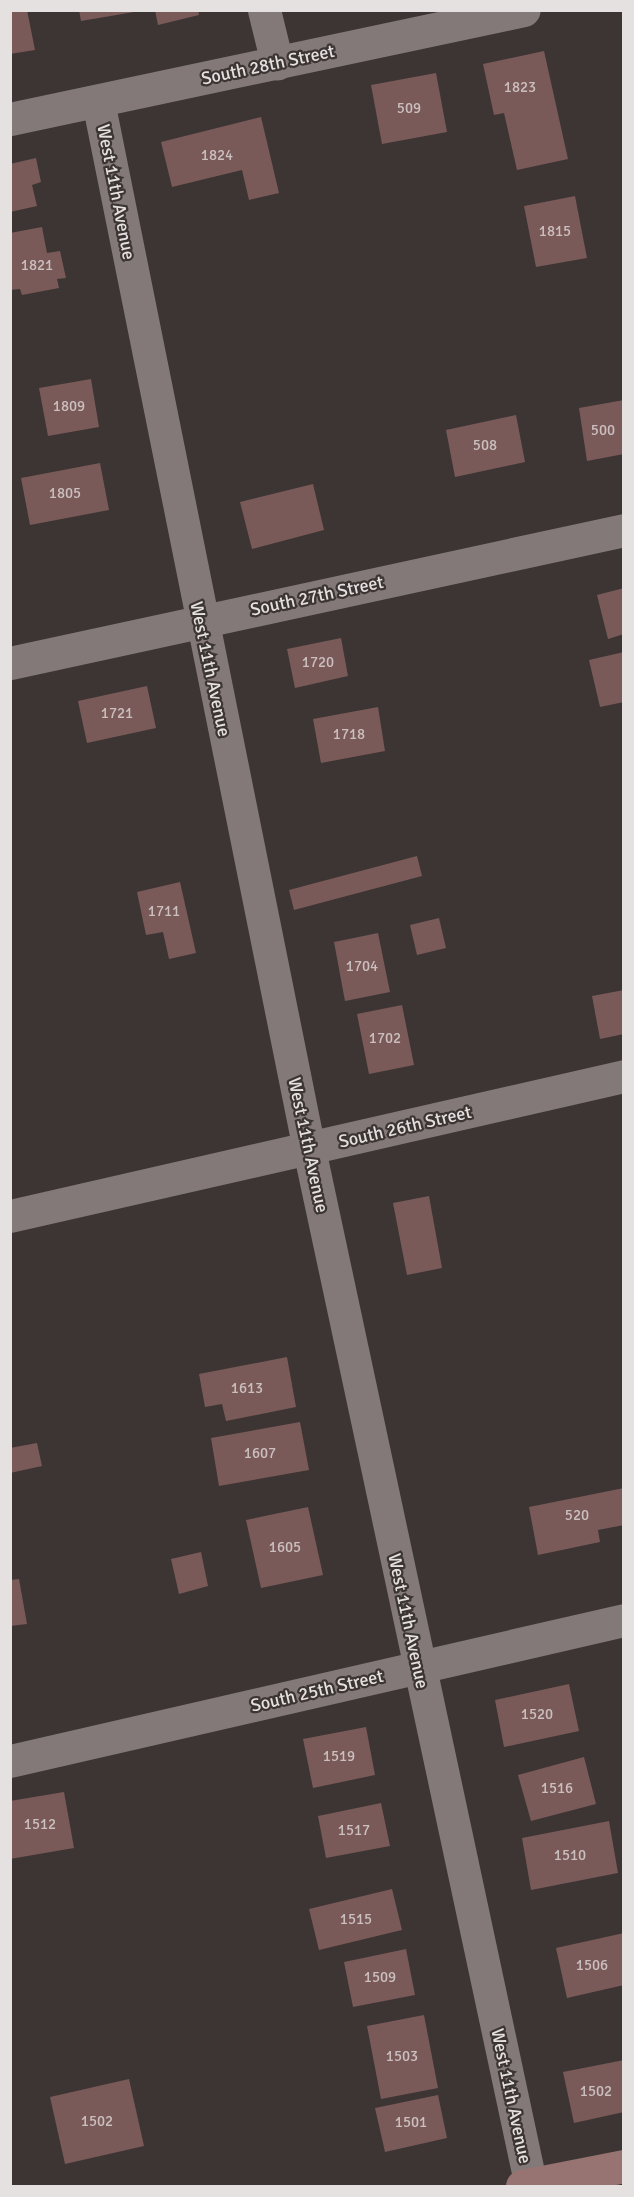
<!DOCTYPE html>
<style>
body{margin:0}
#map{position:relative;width:634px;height:2197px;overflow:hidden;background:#3c3534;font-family:Signika,sans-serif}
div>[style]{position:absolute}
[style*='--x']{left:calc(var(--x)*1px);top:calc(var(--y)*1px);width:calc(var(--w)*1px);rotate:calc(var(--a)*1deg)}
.building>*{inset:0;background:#795a58}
.street>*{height:33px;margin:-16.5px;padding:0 16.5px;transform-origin:16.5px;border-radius:16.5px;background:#827978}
.secondary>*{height:33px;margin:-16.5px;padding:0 16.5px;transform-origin:16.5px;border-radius:16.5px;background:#977472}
span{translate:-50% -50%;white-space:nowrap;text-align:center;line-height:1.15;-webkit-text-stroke:4.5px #3c3534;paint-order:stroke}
.number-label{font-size:15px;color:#cbbfbf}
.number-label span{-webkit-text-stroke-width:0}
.street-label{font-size:18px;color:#e6e1e1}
.frame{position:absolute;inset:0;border:12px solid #e6e1e1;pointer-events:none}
</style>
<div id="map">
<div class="building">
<i style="clip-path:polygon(10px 10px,27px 10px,35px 50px,10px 54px)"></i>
<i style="clip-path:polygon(79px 10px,134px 10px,134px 12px,81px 21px)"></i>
<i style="clip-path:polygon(155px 10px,198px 10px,199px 15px,158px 25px)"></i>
<i style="clip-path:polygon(544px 51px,568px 159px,517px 170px,504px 113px,494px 115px,483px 64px)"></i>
<i style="clip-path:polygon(436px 73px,447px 132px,382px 144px,371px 85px)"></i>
<i style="clip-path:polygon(261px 117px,279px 193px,249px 200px,242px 170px,172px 187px,161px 142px)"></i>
<i style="clip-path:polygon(36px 158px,41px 182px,32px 185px,37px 206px,10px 212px,10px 164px)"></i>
<i style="clip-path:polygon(575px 196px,587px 258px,536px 267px,524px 206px)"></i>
<i style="clip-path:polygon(42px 227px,47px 253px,60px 251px,66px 278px,57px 279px,59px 288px,22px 295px,20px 289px,10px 290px,10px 233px)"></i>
<i style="clip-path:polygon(91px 379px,99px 427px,48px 436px,39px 388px)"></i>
<i style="clip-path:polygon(624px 400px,624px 454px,587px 461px,579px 408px)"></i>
<i style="clip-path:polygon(516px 415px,525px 462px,455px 477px,446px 430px)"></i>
<i style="clip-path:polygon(100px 463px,109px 510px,30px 525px,21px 478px)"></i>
<i style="clip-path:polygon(313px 484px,324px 530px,252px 549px,240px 502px)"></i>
<i style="clip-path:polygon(624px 588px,624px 634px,608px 639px,597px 595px)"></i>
<i style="clip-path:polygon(341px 638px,348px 676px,295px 688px,287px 649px)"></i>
<i style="clip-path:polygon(624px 652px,624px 702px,600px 707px,589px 660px)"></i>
<i style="clip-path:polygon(147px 686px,156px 728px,87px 743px,78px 701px)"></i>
<i style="clip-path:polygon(378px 707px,385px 751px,321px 763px,313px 719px)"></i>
<i style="clip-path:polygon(417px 856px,422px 876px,294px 910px,289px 890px)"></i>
<i style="clip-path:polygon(180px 882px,196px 953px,169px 959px,163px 932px,146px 935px,137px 892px)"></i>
<i style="clip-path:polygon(439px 918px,446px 948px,417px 955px,410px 925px)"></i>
<i style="clip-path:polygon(378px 933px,390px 992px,345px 1001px,334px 942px)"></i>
<i style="clip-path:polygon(624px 990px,624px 1034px,600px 1039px,592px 996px)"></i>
<i style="clip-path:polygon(402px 1005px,414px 1065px,369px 1074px,357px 1014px)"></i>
<i style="clip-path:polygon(429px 1196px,442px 1268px,407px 1275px,393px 1203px)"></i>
<i style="clip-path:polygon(287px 1357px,296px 1407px,226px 1421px,222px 1404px,205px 1407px,199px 1374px)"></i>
<i style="clip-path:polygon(300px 1422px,309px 1470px,219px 1486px,211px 1438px)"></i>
<i style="clip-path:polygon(37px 1443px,42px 1466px,10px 1473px,10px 1448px)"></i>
<i style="clip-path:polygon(624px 1488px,624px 1525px,598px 1530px,600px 1542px,538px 1555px,529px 1507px)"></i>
<i style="clip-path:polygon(308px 1507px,323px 1575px,261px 1588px,246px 1520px)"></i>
<i style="clip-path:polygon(201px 1552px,208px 1586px,179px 1594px,171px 1559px)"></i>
<i style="clip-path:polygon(19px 1579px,27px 1624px,10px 1626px,10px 1580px)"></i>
<i style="clip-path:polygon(569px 1684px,579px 1731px,504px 1747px,495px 1700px)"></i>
<i style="clip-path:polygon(366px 1727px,375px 1775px,313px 1788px,303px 1739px)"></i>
<i style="clip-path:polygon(584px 1757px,596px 1804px,531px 1821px,518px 1775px)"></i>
<i style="clip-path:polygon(64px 1792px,74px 1848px,10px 1859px,10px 1801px)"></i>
<i style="clip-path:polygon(381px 1803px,390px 1846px,326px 1858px,318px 1816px)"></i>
<i style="clip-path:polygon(609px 1821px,618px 1873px,531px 1890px,522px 1838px)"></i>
<i style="clip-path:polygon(392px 1889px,402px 1930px,319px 1950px,309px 1909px)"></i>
<i style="clip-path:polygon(624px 1933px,624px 1985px,567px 1998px,556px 1948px)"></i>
<i style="clip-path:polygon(406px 1949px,415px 1995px,353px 2007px,344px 1962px)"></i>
<i style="clip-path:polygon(424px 2015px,438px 2088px,381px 2099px,367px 2026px)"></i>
<i style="clip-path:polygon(624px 2060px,624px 2112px,574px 2123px,563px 2072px)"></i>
<i style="clip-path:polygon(129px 2079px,144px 2146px,65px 2164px,50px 2097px)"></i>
<i style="clip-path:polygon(438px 2095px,447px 2138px,385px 2152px,375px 2108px)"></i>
</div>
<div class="street">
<i style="--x:264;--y:10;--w:55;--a:76.2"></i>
<i style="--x:98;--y:101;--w:1069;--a:78.62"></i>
<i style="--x:309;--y:1149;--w:1060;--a:77.92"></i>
<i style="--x:10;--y:119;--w:525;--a:-11.97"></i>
<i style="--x:10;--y:663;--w:628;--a:-12.22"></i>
<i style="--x:10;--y:1216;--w:630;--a:-12.84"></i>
<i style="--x:10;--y:1761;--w:630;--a:-12.93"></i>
</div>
<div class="secondary">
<i style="--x:522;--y:2186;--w:104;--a:-11.1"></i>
</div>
<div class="number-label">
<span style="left:520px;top:88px">1823</span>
<span style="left:409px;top:109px">509</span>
<span style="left:217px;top:156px">1824</span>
<span style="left:555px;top:232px">1815</span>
<span style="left:37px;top:266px">1821</span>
<span style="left:69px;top:407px">1809</span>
<span style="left:603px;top:431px">500</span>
<span style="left:485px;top:446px">508</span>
<span style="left:65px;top:494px">1805</span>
<span style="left:318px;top:663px">1720</span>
<span style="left:117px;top:714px">1721</span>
<span style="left:349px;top:735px">1718</span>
<span style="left:164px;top:912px">1711</span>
<span style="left:362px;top:967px">1704</span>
<span style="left:385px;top:1039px">1702</span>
<span style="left:247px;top:1389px">1613</span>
<span style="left:260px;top:1454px">1607</span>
<span style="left:577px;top:1516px">520</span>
<span style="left:285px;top:1548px">1605</span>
<span style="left:537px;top:1715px">1520</span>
<span style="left:339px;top:1757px">1519</span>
<span style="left:557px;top:1789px">1516</span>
<span style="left:40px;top:1825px">1512</span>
<span style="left:354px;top:1831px">1517</span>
<span style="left:570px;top:1856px">1510</span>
<span style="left:356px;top:1920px">1515</span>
<span style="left:592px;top:1966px">1506</span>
<span style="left:380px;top:1978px">1509</span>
<span style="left:402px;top:2057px">1503</span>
<span style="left:596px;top:2092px">1502</span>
<span style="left:97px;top:2122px">1502</span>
<span style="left:411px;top:2123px">1501</span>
</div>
<div class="street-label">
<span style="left:268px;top:65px;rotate:-12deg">South 28th Street</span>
<span style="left:116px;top:192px;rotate:79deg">West 11th Avenue</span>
<span style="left:317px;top:596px;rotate:-12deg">South 27th Street</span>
<span style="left:210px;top:669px;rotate:78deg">West 11th Avenue</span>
<span style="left:405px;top:1127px;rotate:-13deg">South 26th Street</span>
<span style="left:308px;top:1145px;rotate:78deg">West 11th Avenue</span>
<span style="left:408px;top:1621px;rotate:78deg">West 11th Avenue</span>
<span style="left:317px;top:1691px;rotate:-13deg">South 25th Street</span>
<span style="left:511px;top:2096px;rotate:78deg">West 11th Avenue</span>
</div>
<div class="frame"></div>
</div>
